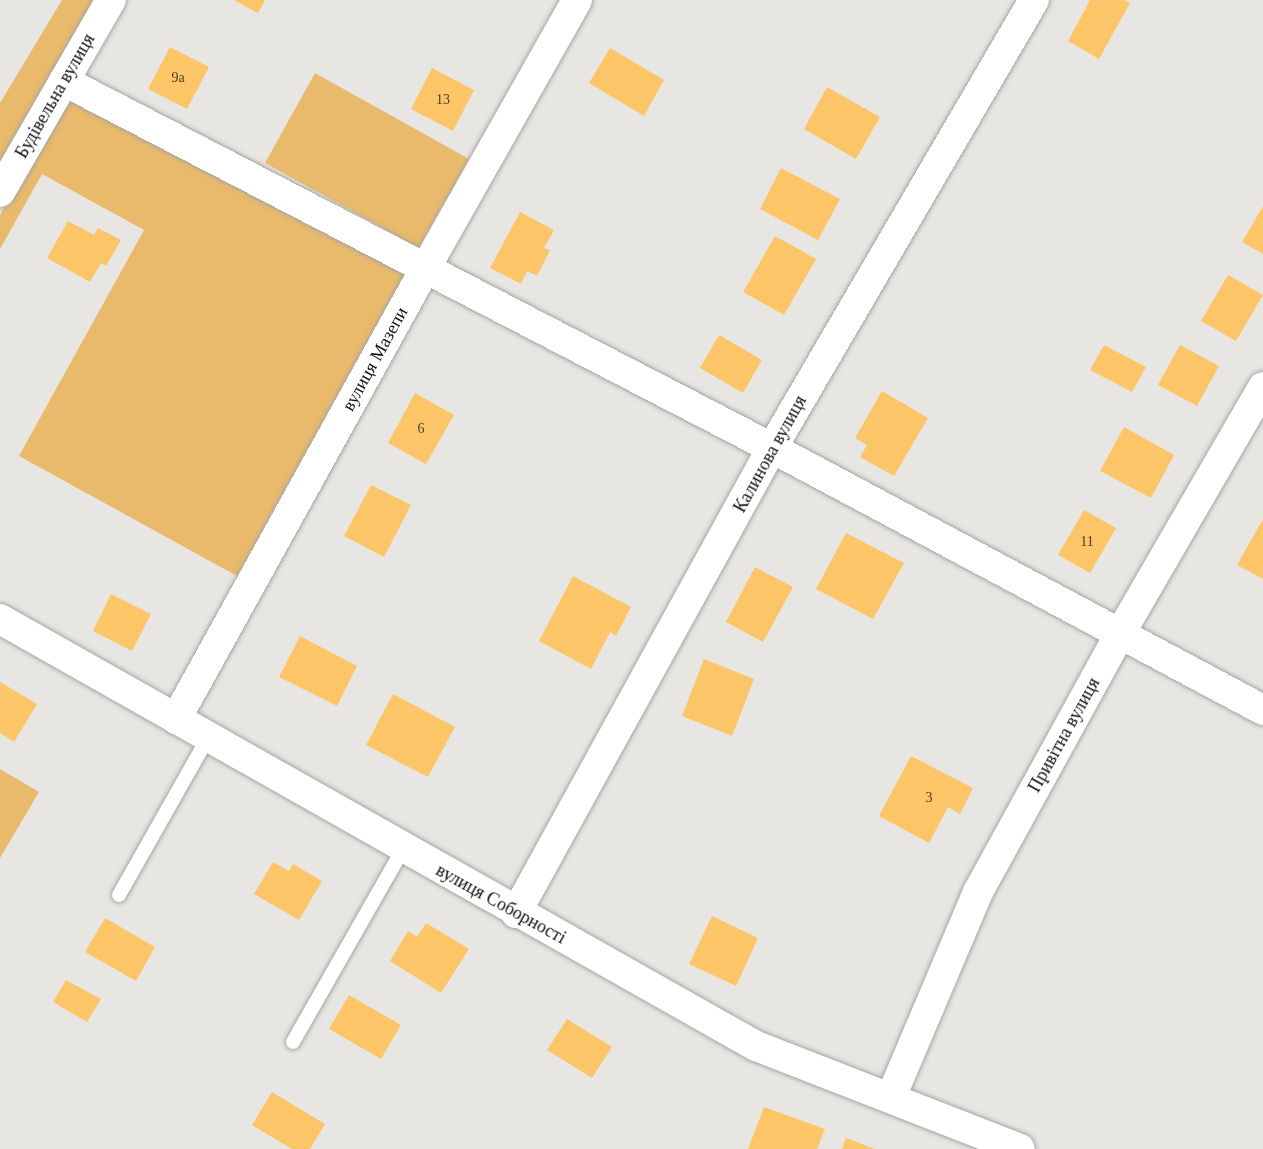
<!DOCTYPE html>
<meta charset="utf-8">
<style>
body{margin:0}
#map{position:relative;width:1263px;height:1149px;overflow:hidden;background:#e8e6e3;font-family:Georgia,serif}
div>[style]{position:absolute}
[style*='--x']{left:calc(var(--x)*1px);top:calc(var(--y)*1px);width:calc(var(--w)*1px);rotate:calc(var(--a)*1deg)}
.green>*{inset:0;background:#e9ba6b}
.building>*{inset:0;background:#fcc668}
.roads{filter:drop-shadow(0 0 2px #a7a5a2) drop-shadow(0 0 2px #a7a5a2)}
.lane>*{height:14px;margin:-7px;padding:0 7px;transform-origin:7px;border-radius:7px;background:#fff}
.street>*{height:30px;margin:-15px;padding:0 15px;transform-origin:15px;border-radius:15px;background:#fff}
span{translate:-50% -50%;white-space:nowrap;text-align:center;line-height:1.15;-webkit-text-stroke:6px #fff;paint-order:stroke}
.number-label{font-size:14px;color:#4b3d24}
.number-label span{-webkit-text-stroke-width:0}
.street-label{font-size:18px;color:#100f0e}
</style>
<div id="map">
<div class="green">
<i style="clip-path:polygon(62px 0,95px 0,0 162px,0 103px)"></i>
<i style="clip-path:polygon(315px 73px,469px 159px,419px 248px,265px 163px)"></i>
<i style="clip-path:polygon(67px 96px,406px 272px,237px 576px,19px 456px,144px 230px,42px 174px,0 249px,0 215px)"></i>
<i style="clip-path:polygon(0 769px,39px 792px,0 858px)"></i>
</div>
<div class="building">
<i style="clip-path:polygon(234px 0,265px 0,258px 13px)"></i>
<i style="clip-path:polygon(1090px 0,1124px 0,1130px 3px,1099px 59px,1068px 41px)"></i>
<i style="clip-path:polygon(170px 47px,209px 67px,187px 109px,148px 89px)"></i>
<i style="clip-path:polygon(610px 48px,664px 80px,644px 116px,589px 83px)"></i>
<i style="clip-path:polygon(432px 68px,474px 90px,453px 131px,411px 109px)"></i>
<i style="clip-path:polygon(827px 87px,880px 117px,856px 159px,804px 129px)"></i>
<i style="clip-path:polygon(781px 168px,840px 199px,818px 240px,760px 209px)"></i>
<i style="clip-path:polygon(1263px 206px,1263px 254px,1242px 242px)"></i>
<i style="clip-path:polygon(520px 212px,554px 230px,544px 248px,550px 250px,537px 276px,527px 271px,521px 284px,490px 268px)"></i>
<i style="clip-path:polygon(68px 221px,94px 235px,98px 228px,121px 240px,106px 266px,101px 263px,90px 282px,47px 258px)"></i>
<i style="clip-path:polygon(775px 236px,816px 259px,784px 315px,743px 292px)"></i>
<i style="clip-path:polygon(1228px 275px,1263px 295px,1236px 341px,1201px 321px)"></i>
<i style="clip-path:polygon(719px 335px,762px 360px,743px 393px,700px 368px)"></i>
<i style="clip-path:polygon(1104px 345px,1146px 367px,1132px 392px,1090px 370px)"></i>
<i style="clip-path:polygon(1180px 345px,1219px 366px,1197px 406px,1158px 385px)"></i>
<i style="clip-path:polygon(882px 391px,928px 418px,894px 476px,860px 457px,867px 445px,855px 438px)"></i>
<i style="clip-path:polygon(415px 393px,454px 415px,426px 464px,388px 443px)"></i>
<i style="clip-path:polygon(1124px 427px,1174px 455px,1151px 498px,1100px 471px)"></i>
<i style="clip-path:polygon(371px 485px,411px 505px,384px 557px,344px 536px)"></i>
<i style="clip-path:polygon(1084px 510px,1116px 528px,1090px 573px,1058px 555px)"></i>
<i style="clip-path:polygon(1263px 519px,1263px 579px,1237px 565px)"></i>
<i style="clip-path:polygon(846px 533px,904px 563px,873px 619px,816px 589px)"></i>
<i style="clip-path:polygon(755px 567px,793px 587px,763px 642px,726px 622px)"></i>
<i style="clip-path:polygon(573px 576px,631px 607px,616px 636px,610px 632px,591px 669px,539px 641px)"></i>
<i style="clip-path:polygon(111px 594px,151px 614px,132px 651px,93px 631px)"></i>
<i style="clip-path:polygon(300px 636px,357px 666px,337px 706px,279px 677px)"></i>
<i style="clip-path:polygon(704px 659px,754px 679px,732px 736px,682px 716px)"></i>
<i style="clip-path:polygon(0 682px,37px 704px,14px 742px,0 733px)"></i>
<i style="clip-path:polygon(393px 694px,455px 727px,428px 777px,366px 745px)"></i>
<i style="clip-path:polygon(911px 756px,973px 788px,960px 814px,948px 807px,929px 843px,879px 816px)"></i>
<i style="clip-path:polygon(273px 862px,289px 871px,293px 864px,322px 881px,299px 920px,254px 894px)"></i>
<i style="clip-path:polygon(712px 916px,758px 938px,736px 986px,689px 964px)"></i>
<i style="clip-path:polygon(105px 918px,155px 947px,136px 981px,85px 952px)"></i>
<i style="clip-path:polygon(426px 923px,469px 949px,441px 993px,390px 961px,408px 931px,417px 937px)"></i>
<i style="clip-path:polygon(66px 980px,101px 999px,87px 1022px,53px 1002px)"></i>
<i style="clip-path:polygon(349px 995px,401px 1025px,381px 1059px,329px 1029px)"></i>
<i style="clip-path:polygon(567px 1019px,612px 1047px,592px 1078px,547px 1050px)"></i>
<i style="clip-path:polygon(272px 1092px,325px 1124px,310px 1149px,292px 1149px,252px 1125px)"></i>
<i style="clip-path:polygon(764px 1107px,825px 1129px,817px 1149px,748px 1149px)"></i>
<i style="clip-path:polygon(846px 1138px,875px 1149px,842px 1149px)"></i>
</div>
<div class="roads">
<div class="lane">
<i style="--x:119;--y:895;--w:180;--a:-60.5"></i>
<i style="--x:293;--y:1042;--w:222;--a:-60.3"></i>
</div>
<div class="street">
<i style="--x:64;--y:81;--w:797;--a:27.4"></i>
<i style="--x:772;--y:448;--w:557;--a:28.08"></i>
<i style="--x:0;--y:192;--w:222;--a:-60"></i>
<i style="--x:0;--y:619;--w:868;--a:29.46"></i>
<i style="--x:756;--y:1046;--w:283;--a:21.3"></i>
<i style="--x:176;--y:719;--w:517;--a:-61.05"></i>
<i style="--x:426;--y:267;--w:307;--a:-60.5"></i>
<i style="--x:516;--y:913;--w:531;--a:-61.17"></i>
<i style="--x:772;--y:448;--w:519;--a:-59.68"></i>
<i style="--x:891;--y:1097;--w:223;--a:-67"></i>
<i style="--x:978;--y:892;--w:297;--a:-61.2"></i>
<i style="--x:1121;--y:632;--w:283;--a:-59.9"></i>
</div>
</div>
<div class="number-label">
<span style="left:178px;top:78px">9а</span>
<span style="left:443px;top:100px">13</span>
<span style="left:421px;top:429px">6</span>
<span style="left:1087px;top:542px">11</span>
<span style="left:929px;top:798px">3</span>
</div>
<div class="street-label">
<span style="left:55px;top:96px;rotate:-60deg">Будівельна вулиця</span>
<span style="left:375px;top:359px;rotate:-61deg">вулиця Мазепи</span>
<span style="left:770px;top:454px;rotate:-61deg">Калинова вулиця</span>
<span style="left:1064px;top:735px;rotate:-61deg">Привітна вулиця</span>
<span style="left:501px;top:904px;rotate:29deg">вулиця Соборності</span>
</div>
</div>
